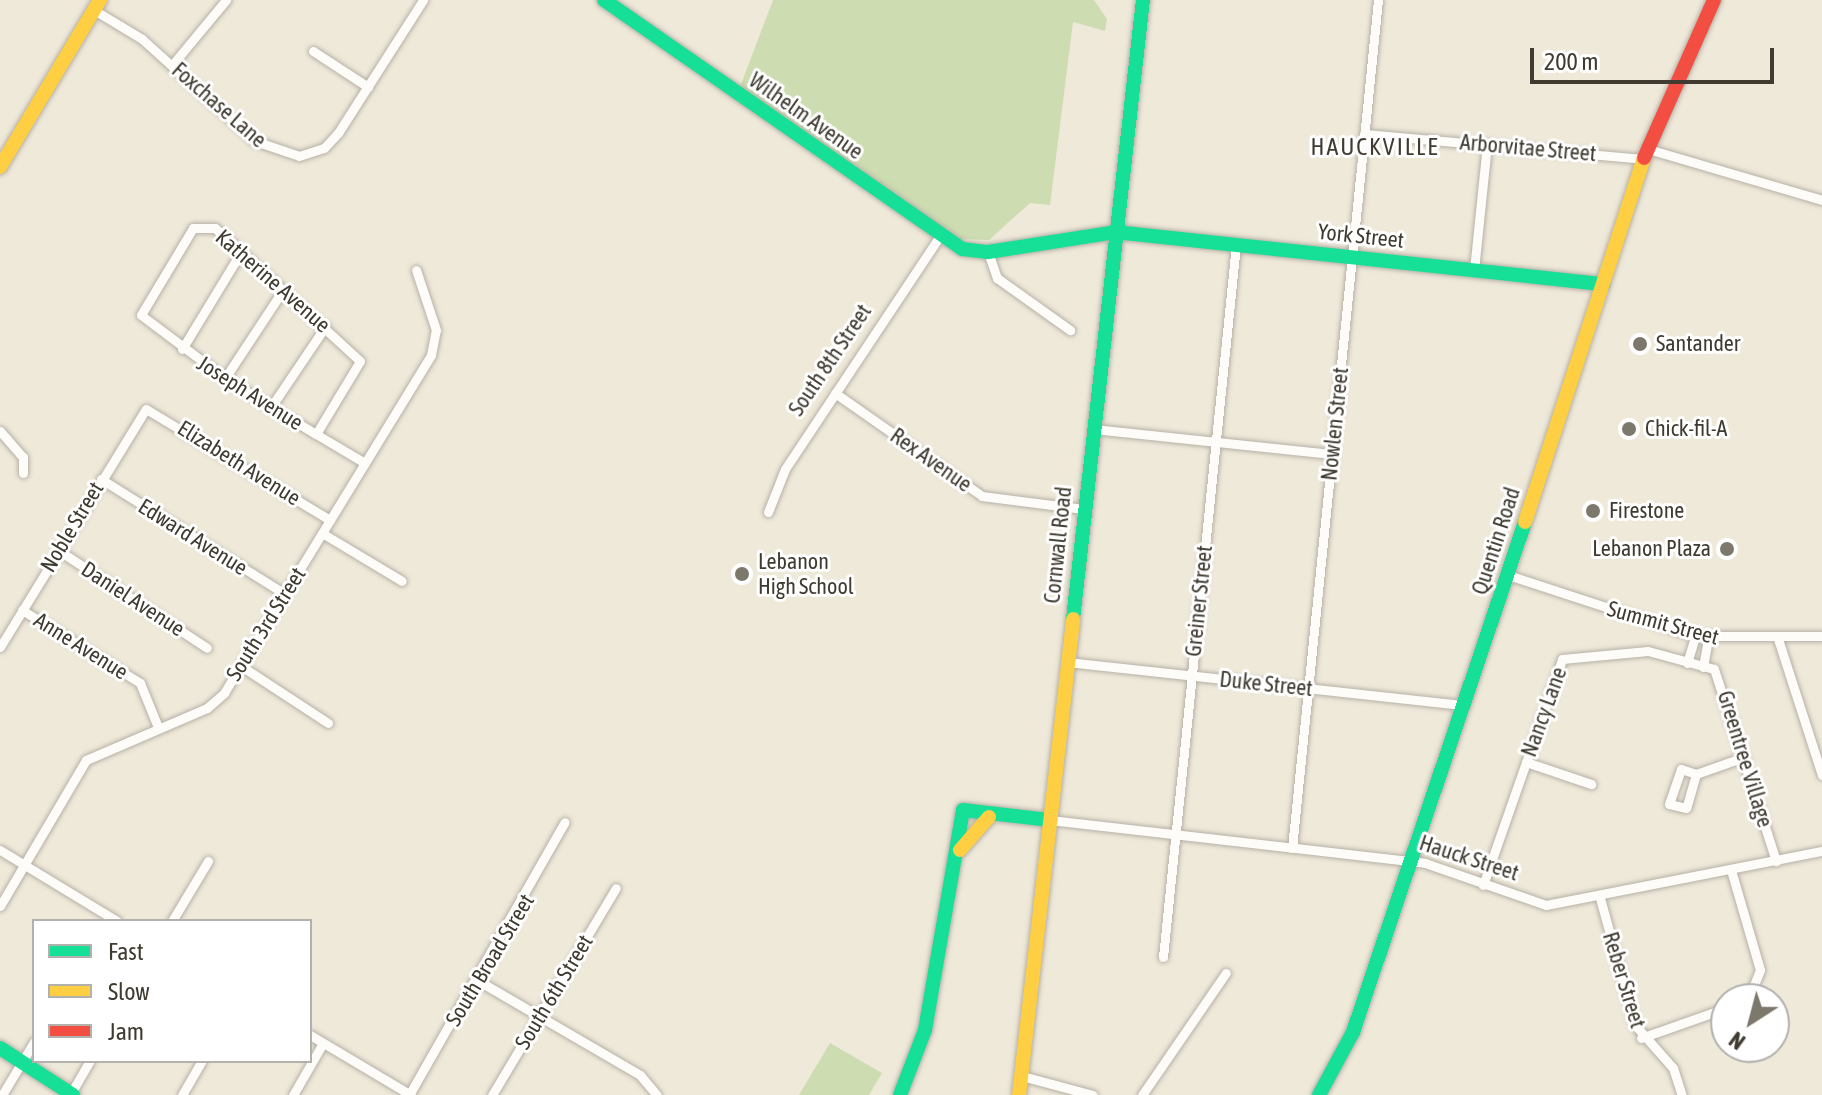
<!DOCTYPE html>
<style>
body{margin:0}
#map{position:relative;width:1822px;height:1095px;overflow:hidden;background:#efe9da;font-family:"Asap Condensed",sans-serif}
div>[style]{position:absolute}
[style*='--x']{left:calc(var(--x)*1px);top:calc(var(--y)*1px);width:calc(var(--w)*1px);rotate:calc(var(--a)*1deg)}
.green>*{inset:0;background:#cddcb1}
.roads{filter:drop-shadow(0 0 2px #b6b1a6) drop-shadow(0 0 2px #b6b1a6)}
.street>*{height:9px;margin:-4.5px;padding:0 4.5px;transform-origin:4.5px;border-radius:4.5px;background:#fdfcf9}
.fast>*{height:14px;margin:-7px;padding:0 7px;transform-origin:7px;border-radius:7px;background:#16e098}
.slow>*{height:14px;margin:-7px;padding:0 7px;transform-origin:7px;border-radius:7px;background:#ffcf43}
.jam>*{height:14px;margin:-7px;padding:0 7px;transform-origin:7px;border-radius:7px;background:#f24e42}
.dots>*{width:22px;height:22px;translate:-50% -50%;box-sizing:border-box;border:4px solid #fff;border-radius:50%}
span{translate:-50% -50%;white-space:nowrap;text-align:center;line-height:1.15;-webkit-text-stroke:6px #fff;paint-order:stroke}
.street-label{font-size:22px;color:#3f3b31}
.poi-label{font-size:22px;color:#3f3b31}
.left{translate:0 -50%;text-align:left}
.right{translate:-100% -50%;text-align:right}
.neighbourhood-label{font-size:24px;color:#3f3b31;letter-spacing:2px}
.legend{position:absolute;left:32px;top:919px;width:280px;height:144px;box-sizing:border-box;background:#fff;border:2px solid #b2b1ad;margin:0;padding:10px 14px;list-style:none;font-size:24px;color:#3f3b31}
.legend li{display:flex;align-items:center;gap:16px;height:40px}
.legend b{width:40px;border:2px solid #b2b1ad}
.north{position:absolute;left:1710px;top:983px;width:80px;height:80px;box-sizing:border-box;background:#fff;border:2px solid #b2b1ad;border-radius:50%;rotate:216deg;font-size:22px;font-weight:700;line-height:32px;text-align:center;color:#3f3b31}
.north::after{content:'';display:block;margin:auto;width:28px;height:36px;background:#7d786c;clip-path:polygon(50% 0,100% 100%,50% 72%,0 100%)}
.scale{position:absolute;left:1530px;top:48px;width:244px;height:36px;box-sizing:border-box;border:4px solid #3f3b31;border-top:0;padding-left:10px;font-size:24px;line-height:28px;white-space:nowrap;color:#3f3b31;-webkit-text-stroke:6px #fff;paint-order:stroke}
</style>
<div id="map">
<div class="green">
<i style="clip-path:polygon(773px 0,1094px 0,1107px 19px,1105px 31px,1073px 22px,1050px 205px,1030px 203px,989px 240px,960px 239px,740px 87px)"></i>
<i style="clip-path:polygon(830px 1043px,882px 1073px,869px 1095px,799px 1095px)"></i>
</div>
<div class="roads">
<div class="street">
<i style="--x:94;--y:10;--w:56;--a:31.1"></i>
<i style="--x:142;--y:39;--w:152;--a:42.1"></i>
<i style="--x:255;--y:141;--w:46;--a:18.8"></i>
<i style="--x:299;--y:156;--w:26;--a:-18"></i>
<i style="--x:324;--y:148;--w:21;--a:-47"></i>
<i style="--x:338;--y:133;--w:158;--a:-57.4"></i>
<i style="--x:313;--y:51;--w:66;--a:33.2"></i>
<i style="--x:172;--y:65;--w:85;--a:-50.3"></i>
<i style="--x:1364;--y:134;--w:281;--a:5.1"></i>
<i style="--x:1648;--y:149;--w:181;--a:16.3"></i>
<i style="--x:988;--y:252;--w:28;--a:71"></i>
<i style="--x:997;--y:278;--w:90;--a:35.5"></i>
<i style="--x:1474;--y:270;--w:127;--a:-84.1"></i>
<i style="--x:182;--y:349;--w:114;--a:-58.7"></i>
<i style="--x:225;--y:378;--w:105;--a:-56.6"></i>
<i style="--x:835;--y:393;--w:179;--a:35"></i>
<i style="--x:982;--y:496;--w:102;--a:7.3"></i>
<i style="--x:271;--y:407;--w:97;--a:-56"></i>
<i style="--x:1093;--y:429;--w:240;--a:6"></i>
<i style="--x:0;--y:431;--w:35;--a:49"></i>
<i style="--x:23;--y:457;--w:16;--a:90"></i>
<i style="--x:316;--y:434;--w:85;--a:-58.9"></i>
<i style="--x:360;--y:361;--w:197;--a:-137.5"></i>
<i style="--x:215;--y:228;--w:22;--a:180"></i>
<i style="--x:193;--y:228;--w:101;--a:120.9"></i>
<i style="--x:141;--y:315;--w:105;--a:36.9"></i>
<i style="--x:225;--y:378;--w:54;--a:32.2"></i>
<i style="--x:271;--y:407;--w:52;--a:31"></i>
<i style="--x:316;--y:434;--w:57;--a:30.6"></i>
<i style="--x:101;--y:479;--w:217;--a:32"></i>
<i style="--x:768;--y:512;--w:46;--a:-68.4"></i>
<i style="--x:785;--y:469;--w:278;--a:-56.4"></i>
<i style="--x:322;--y:533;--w:93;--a:31"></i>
<i style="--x:58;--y:550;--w:178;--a:33.3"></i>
<i style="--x:1508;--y:575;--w:197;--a:18.1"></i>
<i style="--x:1695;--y:636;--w:127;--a:0"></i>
<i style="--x:22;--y:610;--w:139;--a:31.7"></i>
<i style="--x:140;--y:683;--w:48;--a:67.8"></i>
<i style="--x:1778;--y:639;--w:143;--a:72.1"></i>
<i style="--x:0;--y:647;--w:279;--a:-58.5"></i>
<i style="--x:146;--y:409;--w:215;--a:31.1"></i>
<i style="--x:1067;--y:662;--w:400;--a:6.2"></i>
<i style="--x:1687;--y:663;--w:28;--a:-73"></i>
<i style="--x:241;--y:666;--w:104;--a:33.2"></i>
<i style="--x:1703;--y:667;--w:29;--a:-80"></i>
<i style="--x:1526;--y:762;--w:69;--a:18.7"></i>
<i style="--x:1696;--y:774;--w:35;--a:106"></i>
<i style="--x:1686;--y:808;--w:17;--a:-167"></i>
<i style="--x:1669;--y:804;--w:37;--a:-71"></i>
<i style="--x:1681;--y:769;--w:16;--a:18"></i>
<i style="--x:1696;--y:774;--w:51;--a:-19.5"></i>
<i style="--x:1050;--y:820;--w:377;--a:6.5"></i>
<i style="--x:1425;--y:863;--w:128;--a:19.1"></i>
<i style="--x:1546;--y:905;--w:281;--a:-11.1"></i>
<i style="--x:1292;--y:848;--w:852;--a:-84.21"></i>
<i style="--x:0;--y:850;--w:137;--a:31.3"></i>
<i style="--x:1731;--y:870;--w:104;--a:73.8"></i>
<i style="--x:1760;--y:970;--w:31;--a:112"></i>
<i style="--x:1483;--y:885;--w:239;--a:-70.7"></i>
<i style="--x:1562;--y:659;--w:86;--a:-5.3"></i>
<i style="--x:1648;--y:651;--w:68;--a:15.3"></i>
<i style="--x:1714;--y:669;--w:202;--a:72.1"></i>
<i style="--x:1600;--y:898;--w:132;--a:74.6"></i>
<i style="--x:1635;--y:1025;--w:57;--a:48.5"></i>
<i style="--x:1673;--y:1068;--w:28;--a:72"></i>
<i style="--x:0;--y:906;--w:169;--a:-59.5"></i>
<i style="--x:86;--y:760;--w:132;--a:-23.3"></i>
<i style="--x:207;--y:708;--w:23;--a:-41"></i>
<i style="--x:224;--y:693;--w:396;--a:-58.5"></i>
<i style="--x:431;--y:355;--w:25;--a:-79"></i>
<i style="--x:436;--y:330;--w:63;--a:-108.4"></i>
<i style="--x:172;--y:921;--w:70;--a:-59"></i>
<i style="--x:1163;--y:957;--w:717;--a:-84.15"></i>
<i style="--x:477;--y:980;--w:189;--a:30.2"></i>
<i style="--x:640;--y:1075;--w:26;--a:50"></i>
<i style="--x:310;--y:1035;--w:117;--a:30.7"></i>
<i style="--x:1641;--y:1038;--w:90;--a:-19.4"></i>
<i style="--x:1022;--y:1076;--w:73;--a:15"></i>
<i style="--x:2;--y:1095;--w:62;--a:-58.9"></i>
<i style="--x:70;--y:1095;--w:39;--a:-60"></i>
<i style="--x:182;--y:1095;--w:39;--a:-60"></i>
<i style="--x:293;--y:1095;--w:60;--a:-60"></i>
<i style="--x:409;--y:1095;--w:314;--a:-60.3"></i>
<i style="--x:492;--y:1095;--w:241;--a:-59.1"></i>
<i style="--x:1142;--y:1095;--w:148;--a:-55.5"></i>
</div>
<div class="fast">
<i style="--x:604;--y:0;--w:436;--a:34.8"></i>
<i style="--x:962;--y:249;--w:26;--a:7"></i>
<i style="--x:988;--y:252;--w:129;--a:-8.9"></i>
<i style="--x:1115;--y:232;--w:491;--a:6.1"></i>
<i style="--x:1073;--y:619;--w:623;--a:-83.55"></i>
<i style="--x:963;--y:810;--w:88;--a:6.6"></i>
<i style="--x:0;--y:1048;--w:87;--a:32.8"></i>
<i style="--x:900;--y:1095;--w:70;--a:-69"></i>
<i style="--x:925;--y:1030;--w:223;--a:-80.2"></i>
<i style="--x:1319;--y:1095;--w:72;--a:-61.6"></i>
<i style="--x:1353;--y:1032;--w:538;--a:-71.36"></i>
</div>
<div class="slow">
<i style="--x:0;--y:167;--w:195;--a:-59.1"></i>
<i style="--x:1525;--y:522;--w:383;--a:-71.9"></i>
<i style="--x:960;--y:850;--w:44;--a:-48.7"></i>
<i style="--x:1019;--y:1095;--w:479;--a:-83.5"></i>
</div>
<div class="jam">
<i style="--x:1644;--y:158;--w:173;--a:-66.1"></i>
</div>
</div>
<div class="dots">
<i style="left:1640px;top:344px;background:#7d786c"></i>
<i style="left:1629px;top:429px;background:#7d786c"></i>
<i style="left:1593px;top:511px;background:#7d786c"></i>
<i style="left:1727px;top:549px;background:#7d786c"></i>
<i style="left:742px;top:574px;background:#7d786c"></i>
</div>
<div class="street-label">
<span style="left:219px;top:105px;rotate:41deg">Foxchase Lane</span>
<span style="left:806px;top:116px;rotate:35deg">Wilhelm Avenue</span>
<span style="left:1528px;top:148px;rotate:5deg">Arborvitae Street</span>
<span style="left:1361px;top:236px;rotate:6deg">York Street</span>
<span style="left:273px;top:281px;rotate:41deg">Katherine Avenue</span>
<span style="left:830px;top:360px;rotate:-56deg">South 8th Street</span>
<span style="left:250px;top:393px;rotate:32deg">Joseph Avenue</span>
<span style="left:1335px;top:424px;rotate:-84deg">Nowlen Street</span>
<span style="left:931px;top:460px;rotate:35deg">Rex Avenue</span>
<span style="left:239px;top:463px;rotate:32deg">Elizabeth Avenue</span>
<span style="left:72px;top:527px;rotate:-59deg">Noble Street</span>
<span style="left:193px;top:537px;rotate:32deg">Edward Avenue</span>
<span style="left:1496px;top:541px;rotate:-72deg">Quentin Road</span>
<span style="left:1058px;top:545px;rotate:-84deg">Cornwall Road</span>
<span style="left:133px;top:599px;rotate:33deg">Daniel Avenue</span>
<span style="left:1199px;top:601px;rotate:-84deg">Greiner Street</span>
<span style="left:1663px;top:623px;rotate:15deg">Summit Street</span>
<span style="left:266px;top:624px;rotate:-58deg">South 3rd Street</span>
<span style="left:81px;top:646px;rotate:32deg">Anne Avenue</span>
<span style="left:1266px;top:684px;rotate:6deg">Duke Street</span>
<span style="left:1544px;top:712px;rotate:-70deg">Nancy Lane</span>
<span style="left:1745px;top:759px;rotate:73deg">Greentree Village</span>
<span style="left:1469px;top:858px;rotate:18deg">Hauck Street</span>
<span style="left:490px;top:960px;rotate:-59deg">South Broad Street</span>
<span style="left:1624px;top:980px;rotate:73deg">Reber Street</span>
<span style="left:554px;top:992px;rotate:-59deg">South 6th Street</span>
</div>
<div class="poi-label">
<span class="left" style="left:1656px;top:344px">Santander</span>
<span class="left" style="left:1645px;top:429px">Chick-fil-A</span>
<span class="left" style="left:1609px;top:511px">Firestone</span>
<span class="right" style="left:1711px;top:549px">Lebanon Plaza</span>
<span class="left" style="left:758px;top:574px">Lebanon<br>High School</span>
</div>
<div class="neighbourhood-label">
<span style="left:1375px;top:147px">HAUCKVILLE</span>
</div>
<ul class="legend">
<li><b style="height:10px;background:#16e098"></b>Fast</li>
<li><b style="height:10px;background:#ffcf43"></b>Slow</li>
<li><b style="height:10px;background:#f24e42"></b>Jam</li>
</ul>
<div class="north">N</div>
<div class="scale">200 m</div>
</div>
